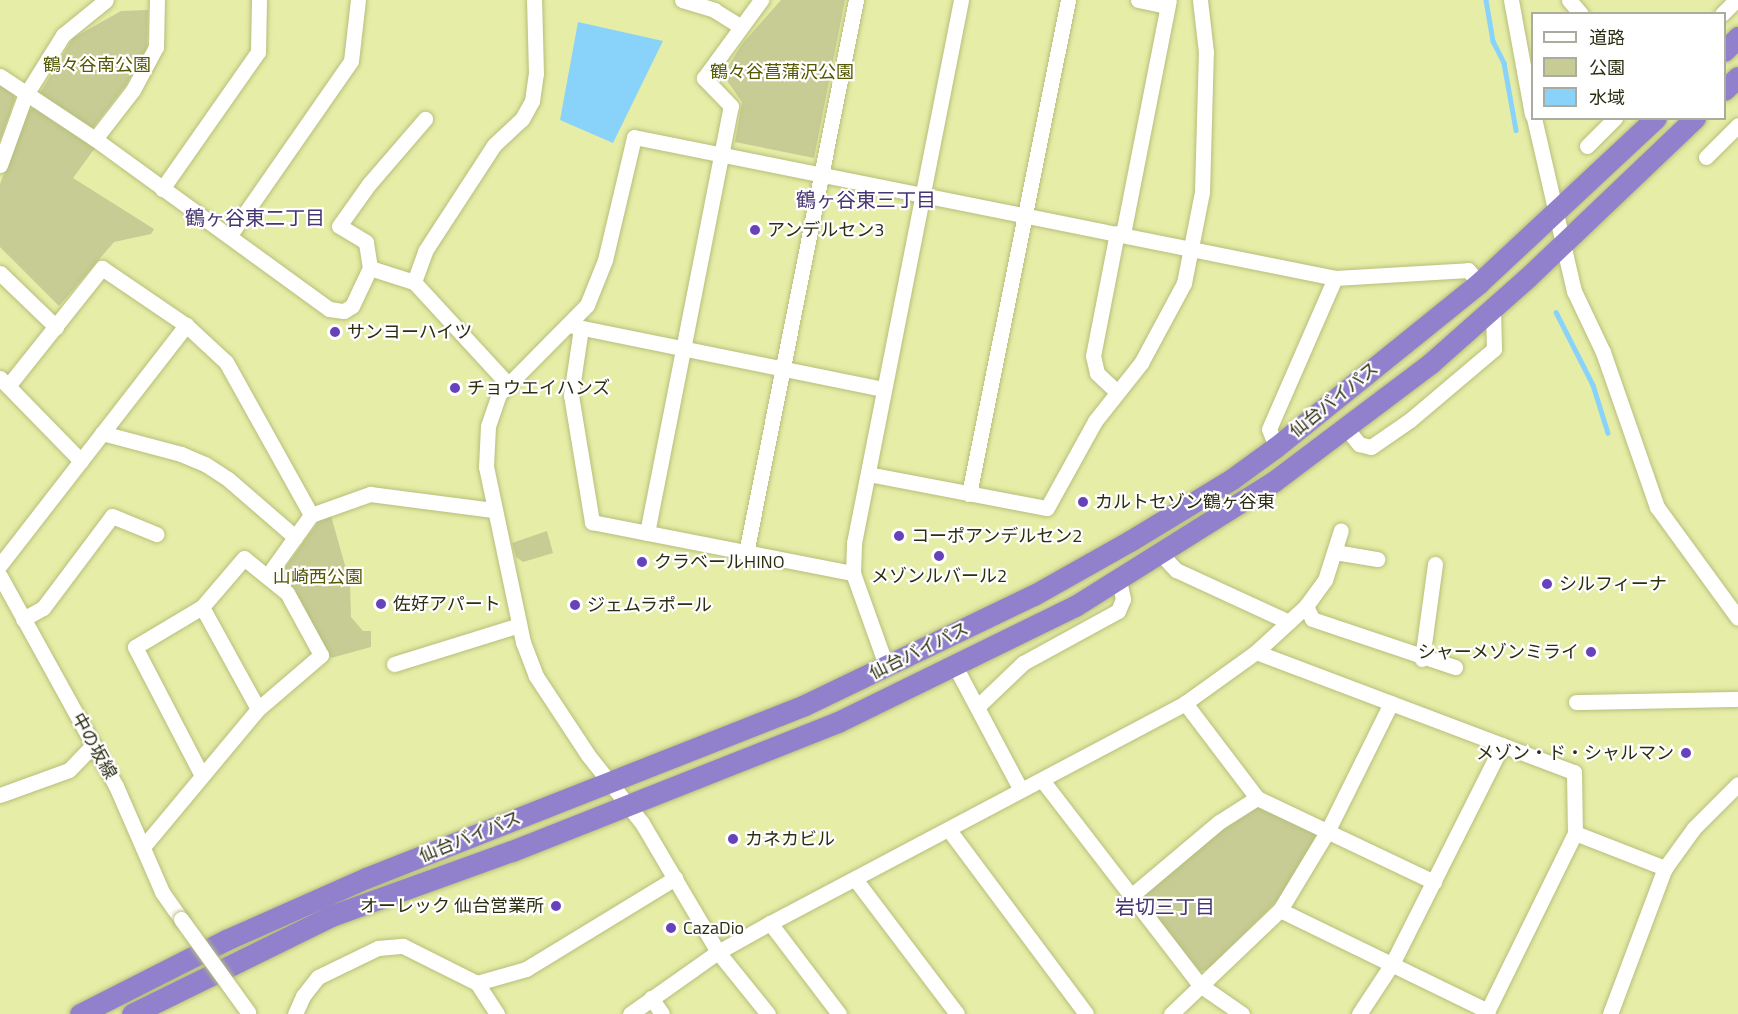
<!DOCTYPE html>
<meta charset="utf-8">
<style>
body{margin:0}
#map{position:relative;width:1738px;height:1014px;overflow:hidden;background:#e6eda7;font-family:"Titillium Web","Noto Sans JP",sans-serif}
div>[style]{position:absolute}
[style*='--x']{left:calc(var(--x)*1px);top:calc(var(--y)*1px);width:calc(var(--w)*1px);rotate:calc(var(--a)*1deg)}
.green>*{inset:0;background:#c6cc94}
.water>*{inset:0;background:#89d3fa}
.stream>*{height:4.5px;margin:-2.25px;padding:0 2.25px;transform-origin:2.25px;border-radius:2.25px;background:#89d3fa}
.roads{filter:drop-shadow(0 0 2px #b8be7a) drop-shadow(0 0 2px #b8be7a)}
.minor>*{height:15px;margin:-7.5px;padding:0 7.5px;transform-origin:7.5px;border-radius:7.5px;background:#fff}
.highway>*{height:21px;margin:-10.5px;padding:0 10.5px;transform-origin:10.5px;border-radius:10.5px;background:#9181cc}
.bridges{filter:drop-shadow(0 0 2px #b8be7a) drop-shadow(0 0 2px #b8be7a)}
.minor-bridge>*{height:15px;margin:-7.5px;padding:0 7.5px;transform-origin:7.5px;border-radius:7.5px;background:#fff}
.dots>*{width:16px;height:16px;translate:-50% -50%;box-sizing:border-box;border:3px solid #fff;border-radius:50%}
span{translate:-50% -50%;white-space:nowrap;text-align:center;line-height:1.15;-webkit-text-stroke:4.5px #fff;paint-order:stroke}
.park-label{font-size:18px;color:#545802}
.poi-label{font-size:18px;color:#2c2e12}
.left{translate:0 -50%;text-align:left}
.right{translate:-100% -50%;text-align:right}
.street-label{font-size:18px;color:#2c2e12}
.neighbourhood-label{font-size:20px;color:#453571}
.legend{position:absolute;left:1531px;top:12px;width:195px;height:108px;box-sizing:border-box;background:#fff;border:2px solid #ababa0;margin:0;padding:8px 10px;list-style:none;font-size:18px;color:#2c2e12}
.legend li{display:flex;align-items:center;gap:12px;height:30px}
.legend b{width:30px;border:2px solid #ababa0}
</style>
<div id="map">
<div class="green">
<i style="clip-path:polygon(781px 0,845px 0,814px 158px,735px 142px,742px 102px,723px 75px,742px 44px)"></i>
<i style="clip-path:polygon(148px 10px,147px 48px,126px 85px,92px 129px,37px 98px,73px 38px,121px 11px)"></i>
<i style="clip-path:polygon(0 80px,12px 88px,15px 99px,0 141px)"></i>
<i style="clip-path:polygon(37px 107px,95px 148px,73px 178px,154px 229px,151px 234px,114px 242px,59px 306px,0 247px,0 184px,28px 110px)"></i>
<i style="clip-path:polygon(331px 516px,350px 583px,351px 617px,363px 631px,371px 631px,371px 647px,331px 658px,281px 573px,321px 518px)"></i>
<i style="clip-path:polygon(547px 531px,553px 553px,523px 562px,516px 557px,512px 543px)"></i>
<i style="clip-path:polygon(1255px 806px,1313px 829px,1317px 836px,1278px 900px,1209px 969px,1197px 972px,1140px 896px,1224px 826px)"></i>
</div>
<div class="water">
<i style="clip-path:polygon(578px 22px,663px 41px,613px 143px,560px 120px)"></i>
</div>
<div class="stream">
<i style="--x:1486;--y:0;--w:42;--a:80.3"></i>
<i style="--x:1493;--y:41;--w:25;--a:63"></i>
<i style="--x:1504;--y:63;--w:68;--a:79.8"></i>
<i style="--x:1556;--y:312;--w:82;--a:63.1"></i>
<i style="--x:1593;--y:385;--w:50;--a:72.6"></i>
</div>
<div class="roads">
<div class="minor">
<i style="--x:682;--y:0;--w:34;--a:17"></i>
<i style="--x:714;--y:10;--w:31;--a:32"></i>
<i style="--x:1138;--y:0;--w:30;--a:12"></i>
<i style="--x:1511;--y:0;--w:116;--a:79.6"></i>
<i style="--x:1569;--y:0;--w:18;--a:49"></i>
<i style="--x:1722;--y:14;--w:20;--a:-45"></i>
<i style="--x:0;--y:76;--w:114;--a:33.6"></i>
<i style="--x:95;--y:139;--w:289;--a:36"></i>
<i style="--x:329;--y:309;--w:15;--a:8"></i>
<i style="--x:344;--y:311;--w:9;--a:-32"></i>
<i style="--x:352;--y:306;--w:42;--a:-64.7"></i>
<i style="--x:370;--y:268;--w:46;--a:17.7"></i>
<i style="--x:414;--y:282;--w:136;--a:47.4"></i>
<i style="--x:1534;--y:118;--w:178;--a:77"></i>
<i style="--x:1574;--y:291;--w:68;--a:64.6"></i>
<i style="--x:1603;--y:352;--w:164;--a:70.8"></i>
<i style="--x:1657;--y:507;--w:137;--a:53.9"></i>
<i style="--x:95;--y:139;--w:62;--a:-52.2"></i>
<i style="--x:133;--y:90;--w:49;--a:-61.9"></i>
<i style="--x:156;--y:47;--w:47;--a:-88.8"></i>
<i style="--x:1587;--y:146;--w:40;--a:-45"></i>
<i style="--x:1706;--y:157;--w:45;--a:-45"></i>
<i style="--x:0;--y:165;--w:73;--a:-70.1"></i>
<i style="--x:25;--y:96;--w:72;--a:-58.1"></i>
<i style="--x:63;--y:35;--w:55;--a:-39.1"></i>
<i style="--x:162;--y:189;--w:167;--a:-55"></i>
<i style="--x:258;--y:52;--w:52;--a:-88.9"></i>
<i style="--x:1123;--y:234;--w:238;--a:-78.9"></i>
<i style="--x:230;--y:235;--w:212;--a:-55.2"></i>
<i style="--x:351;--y:61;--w:61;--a:-83.5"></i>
<i style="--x:370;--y:268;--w:26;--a:-99"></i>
<i style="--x:366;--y:242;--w:31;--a:-149"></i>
<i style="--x:339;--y:226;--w:52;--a:-54.5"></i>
<i style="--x:369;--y:184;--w:86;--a:-49.3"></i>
<i style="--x:0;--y:273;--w:78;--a:44"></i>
<i style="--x:414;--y:282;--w:33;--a:-70"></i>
<i style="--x:425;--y:251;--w:126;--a:-56.9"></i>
<i style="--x:494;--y:145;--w:38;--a:-43"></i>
<i style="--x:522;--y:119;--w:21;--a:-61"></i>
<i style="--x:532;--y:101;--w:27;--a:-82"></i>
<i style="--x:536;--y:74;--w:74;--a:-91.5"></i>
<i style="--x:573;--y:326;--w:317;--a:11.5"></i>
<i style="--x:581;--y:328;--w:68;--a:98.5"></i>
<i style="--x:571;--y:395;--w:129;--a:80.6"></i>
<i style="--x:592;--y:522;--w:266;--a:11.1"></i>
<i style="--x:0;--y:378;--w:116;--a:45.7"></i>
<i style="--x:8;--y:386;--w:151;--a:-51.5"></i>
<i style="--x:102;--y:268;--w:102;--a:34.2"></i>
<i style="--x:186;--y:325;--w:54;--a:42.8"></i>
<i style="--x:226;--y:362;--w:175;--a:60.9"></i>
<i style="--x:1116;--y:391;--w:26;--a:-137"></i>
<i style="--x:1097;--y:373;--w:17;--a:-103"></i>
<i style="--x:1093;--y:356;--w:125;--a:-79"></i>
<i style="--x:1346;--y:428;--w:21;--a:51"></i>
<i style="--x:1359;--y:444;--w:12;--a:14"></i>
<i style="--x:1371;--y:447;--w:47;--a:-34.7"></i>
<i style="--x:1410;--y:420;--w:110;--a:-40.2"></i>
<i style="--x:1494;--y:349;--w:40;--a:-91.4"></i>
<i style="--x:102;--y:433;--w:82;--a:14.9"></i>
<i style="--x:181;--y:454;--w:26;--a:23"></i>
<i style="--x:205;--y:464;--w:27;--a:33"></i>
<i style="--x:228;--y:479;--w:89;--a:40.9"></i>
<i style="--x:1276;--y:447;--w:19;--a:-111"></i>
<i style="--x:1269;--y:429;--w:165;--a:-66.4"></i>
<i style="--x:868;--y:474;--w:182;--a:10.8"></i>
<i style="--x:1047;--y:508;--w:99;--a:-61.1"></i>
<i style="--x:1095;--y:421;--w:74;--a:-51.6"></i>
<i style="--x:1141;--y:363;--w:91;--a:-61.7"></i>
<i style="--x:1184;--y:283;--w:93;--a:-78.8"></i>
<i style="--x:1202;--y:192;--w:140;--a:-88.4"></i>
<i style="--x:1206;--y:52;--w:52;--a:-96.6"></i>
<i style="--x:969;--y:494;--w:504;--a:-78.67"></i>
<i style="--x:647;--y:533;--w:435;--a:-78.9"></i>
<i style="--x:731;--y:106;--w:39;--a:-134"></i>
<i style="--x:704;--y:78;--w:97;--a:-53.8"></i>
<i style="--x:1335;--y:552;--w:43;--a:9.5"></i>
<i style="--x:746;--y:553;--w:564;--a:-78.75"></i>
<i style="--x:1161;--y:554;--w:22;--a:47"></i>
<i style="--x:1176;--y:570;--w:124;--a:24.7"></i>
<i style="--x:0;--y:565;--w:304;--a:-52.2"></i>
<i style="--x:268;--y:575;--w:74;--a:-54.4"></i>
<i style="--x:311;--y:515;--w:63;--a:-19.6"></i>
<i style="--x:370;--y:494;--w:124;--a:7.4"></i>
<i style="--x:0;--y:576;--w:240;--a:61.1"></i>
<i style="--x:116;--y:786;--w:116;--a:66.5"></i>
<i style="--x:162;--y:892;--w:33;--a:55"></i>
<i style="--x:1306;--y:606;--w:14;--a:65"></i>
<i style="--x:1312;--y:619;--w:151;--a:18.6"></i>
<i style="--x:202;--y:607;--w:116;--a:61.2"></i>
<i style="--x:23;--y:619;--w:23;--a:-29"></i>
<i style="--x:43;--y:608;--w:115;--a:-53.1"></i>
<i style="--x:112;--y:516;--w:48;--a:22.2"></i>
<i style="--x:1256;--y:652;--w:340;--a:20.7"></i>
<i style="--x:1574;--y:772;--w:61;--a:89.1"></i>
<i style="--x:1575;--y:833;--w:202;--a:116.2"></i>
<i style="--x:1422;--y:659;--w:96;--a:-82.2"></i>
<i style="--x:394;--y:664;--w:131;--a:-17.3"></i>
<i style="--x:887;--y:668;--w:101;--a:-109.7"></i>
<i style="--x:853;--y:573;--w:30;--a:-88"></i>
<i style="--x:854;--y:543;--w:553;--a:-78.85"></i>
<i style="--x:956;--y:668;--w:138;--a:62"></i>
<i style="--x:1576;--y:702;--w:162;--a:-1.1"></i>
<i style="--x:1185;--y:703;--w:119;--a:52.8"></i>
<i style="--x:1257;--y:798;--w:196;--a:25.4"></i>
<i style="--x:977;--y:707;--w:64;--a:-43.7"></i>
<i style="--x:1023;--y:663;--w:108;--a:-28.7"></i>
<i style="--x:1118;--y:611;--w:13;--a:-67"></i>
<i style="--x:1123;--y:599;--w:19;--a:-102"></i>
<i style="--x:1042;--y:780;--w:259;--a:52.4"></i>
<i style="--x:1200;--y:985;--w:51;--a:34.6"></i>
<i style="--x:0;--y:795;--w:73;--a:-19.9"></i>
<i style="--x:69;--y:770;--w:35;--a:-46"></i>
<i style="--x:949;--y:830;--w:229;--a:53.3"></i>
<i style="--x:1575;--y:833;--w:97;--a:21.3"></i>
<i style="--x:143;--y:847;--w:180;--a:-50.2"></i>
<i style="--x:258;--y:709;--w:83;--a:-40.6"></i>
<i style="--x:321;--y:655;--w:71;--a:-118.7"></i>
<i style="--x:287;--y:593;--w:55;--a:-140.9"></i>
<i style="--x:244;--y:558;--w:65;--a:130.6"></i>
<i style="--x:202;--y:607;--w:78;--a:149.2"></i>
<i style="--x:135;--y:647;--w:143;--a:62.5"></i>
<i style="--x:855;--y:879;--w:169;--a:52.9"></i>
<i style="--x:1131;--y:896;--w:115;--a:-40.1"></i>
<i style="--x:1219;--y:822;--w:45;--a:-32.3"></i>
<i style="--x:1280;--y:910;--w:231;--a:25.9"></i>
<i style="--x:770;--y:923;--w:114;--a:52.8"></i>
<i style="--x:477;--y:983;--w:37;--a:57"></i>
<i style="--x:651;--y:998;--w:19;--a:55"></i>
<i style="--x:295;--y:1014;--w:20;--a:-66"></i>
<i style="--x:303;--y:996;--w:24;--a:-52"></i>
<i style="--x:318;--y:977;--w:67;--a:-25.8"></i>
<i style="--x:378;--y:948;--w:25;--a:-5"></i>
<i style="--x:403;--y:946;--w:83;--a:26.6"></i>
<i style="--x:477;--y:983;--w:51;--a:-15.9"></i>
<i style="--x:526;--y:969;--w:175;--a:-31.4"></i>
<i style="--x:630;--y:1014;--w:108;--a:-35.2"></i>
<i style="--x:718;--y:952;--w:60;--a:-29.1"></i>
<i style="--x:770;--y:923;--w:470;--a:-27.9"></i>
<i style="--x:1185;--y:703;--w:87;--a:-35.7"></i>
<i style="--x:1256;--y:652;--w:68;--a:-42.6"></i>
<i style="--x:1306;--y:606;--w:32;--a:-54"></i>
<i style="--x:1325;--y:580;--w:52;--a:-72.3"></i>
<i style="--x:768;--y:1014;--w:80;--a:-128.9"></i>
<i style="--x:718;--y:952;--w:150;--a:-120.5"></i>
<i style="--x:642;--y:823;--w:87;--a:-128.5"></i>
<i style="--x:588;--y:755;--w:95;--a:-123.4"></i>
<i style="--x:536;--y:676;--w:36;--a:-111"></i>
<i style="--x:523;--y:642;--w:179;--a:-101.9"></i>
<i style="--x:486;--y:467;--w:41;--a:-87.2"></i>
<i style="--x:488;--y:426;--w:34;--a:-71"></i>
<i style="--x:499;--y:394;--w:125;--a:-45.3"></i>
<i style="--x:587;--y:305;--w:48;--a:-68.2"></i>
<i style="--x:605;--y:260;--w:126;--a:-76.7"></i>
<i style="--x:634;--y:137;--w:715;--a:11.37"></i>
<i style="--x:1335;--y:278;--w:133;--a:-3.4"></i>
<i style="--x:1468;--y:270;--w:17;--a:50"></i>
<i style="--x:1171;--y:1014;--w:151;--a:-43.7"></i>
<i style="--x:1280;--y:910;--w:91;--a:-58.9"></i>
<i style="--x:1327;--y:832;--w:144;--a:-63.6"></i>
<i style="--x:1359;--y:1014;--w:60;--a:-56.6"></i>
<i style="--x:1392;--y:964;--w:245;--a:-63.3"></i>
<i style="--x:1610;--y:1014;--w:156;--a:-69.4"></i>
<i style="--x:1665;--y:868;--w:49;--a:-54.1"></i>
<i style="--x:1694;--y:828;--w:62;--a:-45"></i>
</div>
<div class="highway">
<i style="--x:1724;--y:51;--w:20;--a:-45"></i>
<i style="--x:1724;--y:90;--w:19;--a:-43"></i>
<i style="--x:80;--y:1014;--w:164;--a:-26.9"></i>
<i style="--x:226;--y:940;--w:153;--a:-23.9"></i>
<i style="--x:366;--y:878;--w:472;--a:-21.5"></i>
<i style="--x:805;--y:705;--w:254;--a:-25.7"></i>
<i style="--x:1034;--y:595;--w:110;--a:-29.4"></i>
<i style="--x:1130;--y:541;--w:119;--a:-31.3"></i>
<i style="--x:1232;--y:479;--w:54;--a:-36"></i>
<i style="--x:1276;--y:447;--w:261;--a:-38.9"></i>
<i style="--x:1479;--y:283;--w:242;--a:-43"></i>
<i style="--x:132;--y:1014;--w:222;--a:-26.2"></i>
<i style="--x:331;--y:916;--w:192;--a:-19.8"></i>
<i style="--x:512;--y:851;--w:351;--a:-21.6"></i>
<i style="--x:838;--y:722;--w:264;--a:-26.1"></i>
<i style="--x:1075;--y:606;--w:234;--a:-32.1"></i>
<i style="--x:1273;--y:482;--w:198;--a:-37"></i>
<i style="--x:1431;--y:363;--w:128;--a:-41.5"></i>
<i style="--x:1527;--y:278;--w:232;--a:-43.6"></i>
</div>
</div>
<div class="bridges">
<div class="minor-bridge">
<i style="--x:181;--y:919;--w:115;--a:54.2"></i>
</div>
</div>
<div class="dots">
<i style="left:755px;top:230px;background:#6842bb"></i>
<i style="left:335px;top:332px;background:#6842bb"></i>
<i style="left:455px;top:388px;background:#6842bb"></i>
<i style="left:1083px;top:502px;background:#6842bb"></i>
<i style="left:899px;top:536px;background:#6842bb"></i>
<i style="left:939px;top:556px;background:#6842bb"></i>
<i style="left:642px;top:562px;background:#6842bb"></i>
<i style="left:1547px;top:584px;background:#6842bb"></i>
<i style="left:381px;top:604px;background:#6842bb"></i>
<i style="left:575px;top:605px;background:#6842bb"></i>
<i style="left:1591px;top:652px;background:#6842bb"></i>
<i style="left:1686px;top:753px;background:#6842bb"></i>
<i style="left:733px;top:839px;background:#6842bb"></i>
<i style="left:556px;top:906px;background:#6842bb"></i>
<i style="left:671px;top:928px;background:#6842bb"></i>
</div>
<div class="park-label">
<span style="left:97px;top:65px">鶴々谷南公園</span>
<span style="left:782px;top:72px">鶴々谷菖蒲沢公園</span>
<span style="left:318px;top:577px">山崎西公園</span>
</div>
<div class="poi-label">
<span class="left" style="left:767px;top:230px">アンデルセン3</span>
<span class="left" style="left:347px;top:332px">サンヨーハイツ</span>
<span class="left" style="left:467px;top:388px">チョウエイハンズ</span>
<span class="left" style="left:1095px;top:502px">カルトセゾン鶴ヶ谷東</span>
<span class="left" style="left:911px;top:536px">コーポアンデルセン2</span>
<span class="left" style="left:654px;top:562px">クラベールHINO</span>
<span style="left:939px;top:576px">メゾンルバール2</span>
<span class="left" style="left:1559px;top:584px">シルフィーナ</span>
<span class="left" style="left:393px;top:604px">佐好アパート</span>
<span class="left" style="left:587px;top:605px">ジェムラポール</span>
<span class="right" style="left:1579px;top:652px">シャーメゾンミライ</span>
<span class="right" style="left:1674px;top:753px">メゾン・ド・シャルマン</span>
<span class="left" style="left:745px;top:839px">カネカビル</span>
<span class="right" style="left:544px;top:906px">オーレック 仙台営業所</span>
<span class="left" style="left:683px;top:928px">CazaDio</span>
</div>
<div class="street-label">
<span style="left:1334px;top:400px;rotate:-39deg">仙台バイパス</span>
<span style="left:919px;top:651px;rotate:-26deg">仙台バイパス</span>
<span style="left:94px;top:746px;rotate:61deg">中の坂線</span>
<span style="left:470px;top:837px;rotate:-22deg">仙台バイパス</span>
</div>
<div class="neighbourhood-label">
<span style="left:866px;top:199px">鶴ヶ谷東三丁目</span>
<span style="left:255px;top:217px">鶴ヶ谷東二丁目</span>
<span style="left:1165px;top:906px">岩切三丁目</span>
</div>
<ul class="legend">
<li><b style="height:8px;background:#fff"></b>道路</li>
<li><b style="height:16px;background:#c6cc94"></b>公園</li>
<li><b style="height:16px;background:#89d3fa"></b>水域</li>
</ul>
</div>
